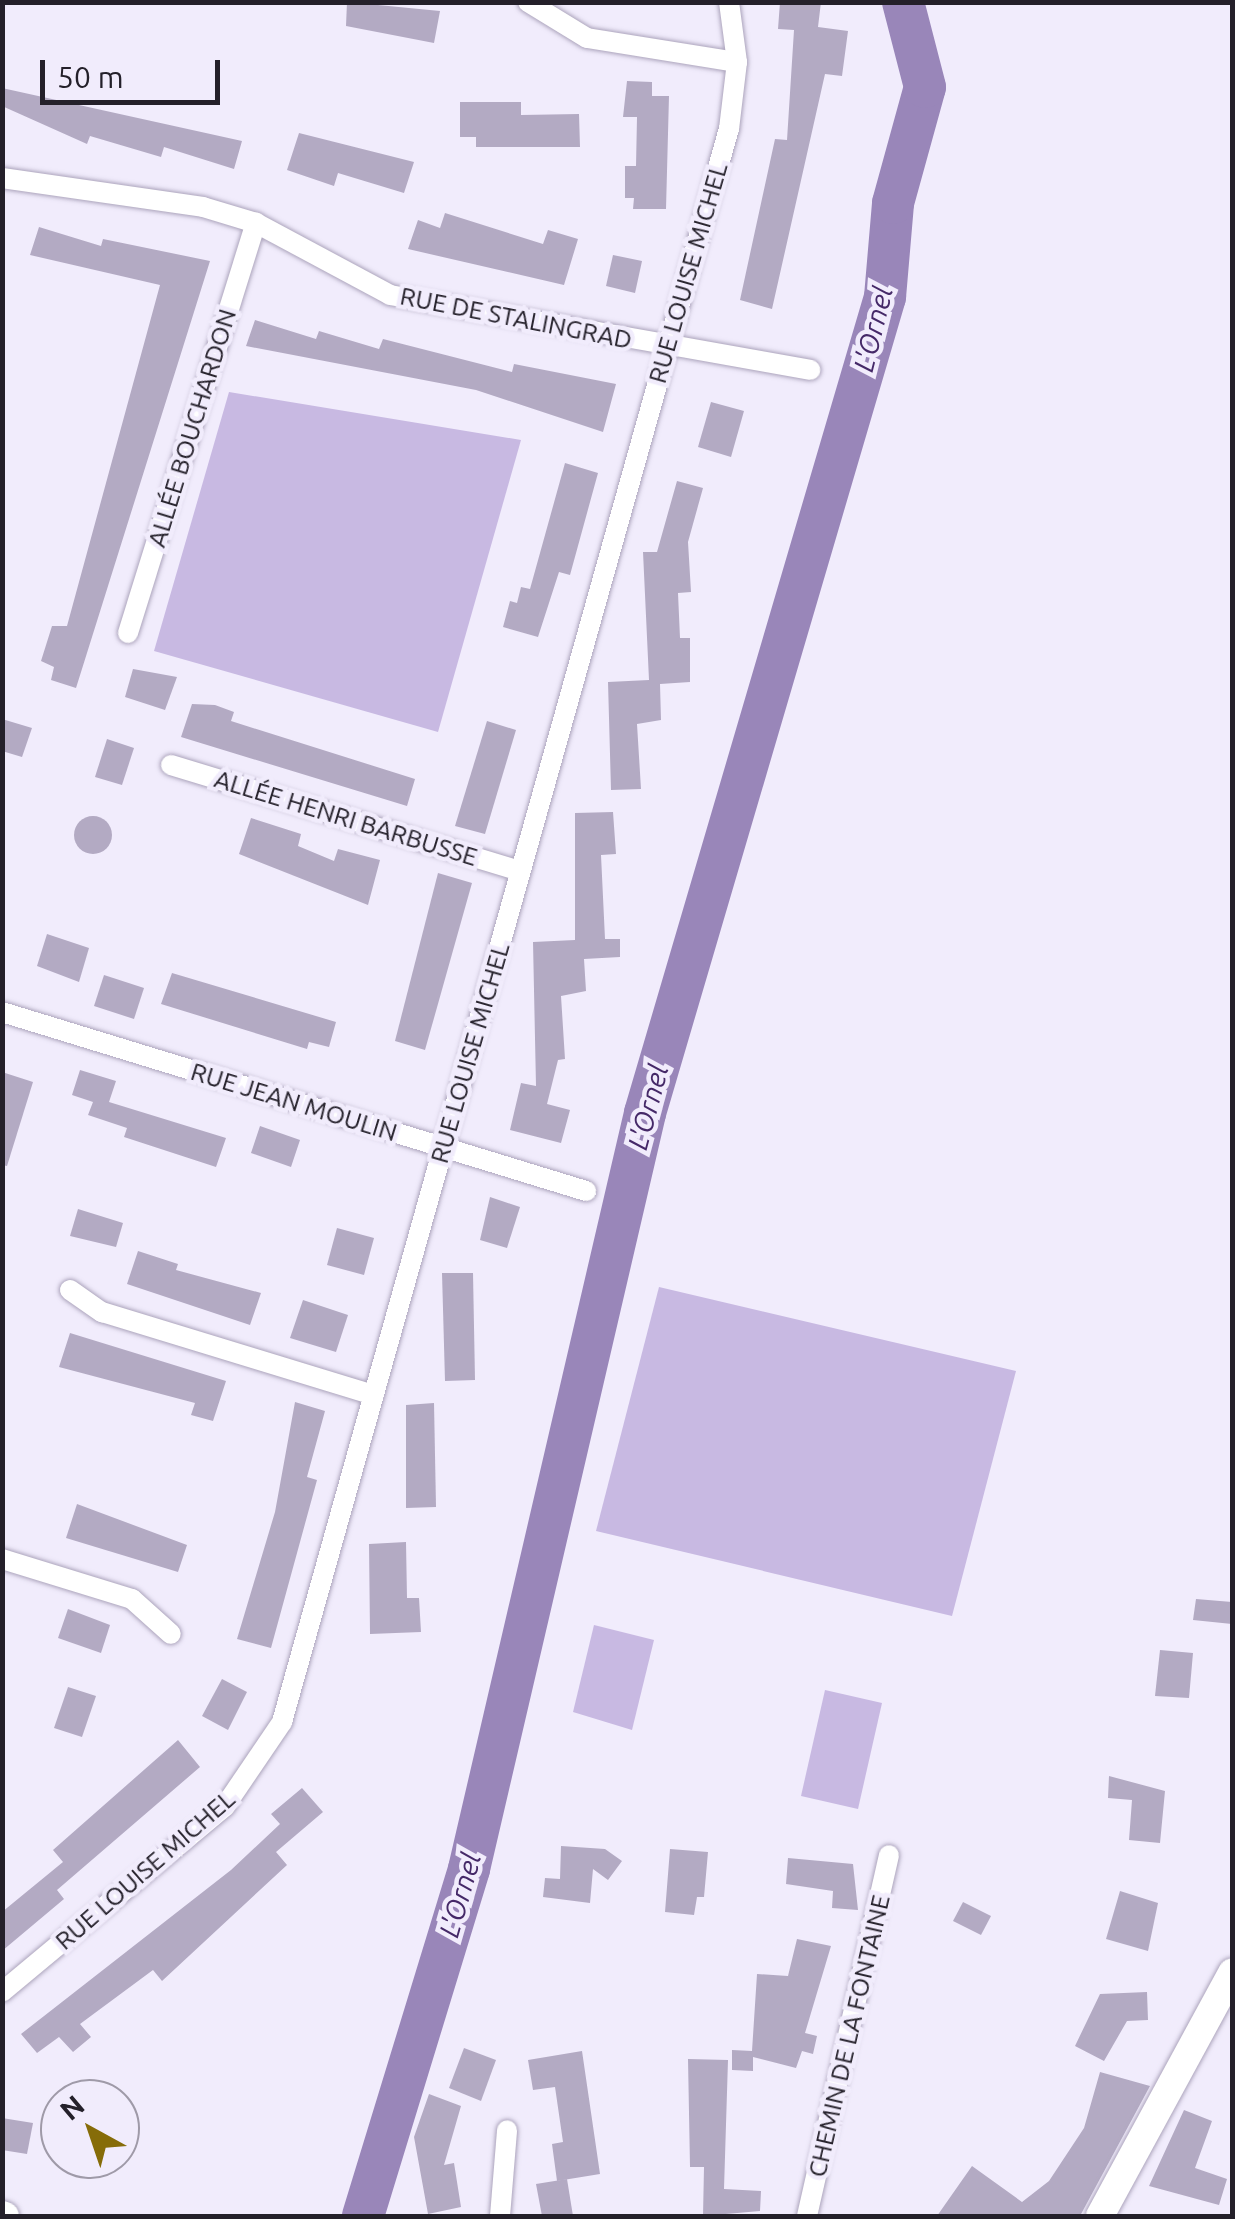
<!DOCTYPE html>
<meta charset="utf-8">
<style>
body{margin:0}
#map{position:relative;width:1235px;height:2219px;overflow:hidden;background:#f1ecfc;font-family:Ubuntu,sans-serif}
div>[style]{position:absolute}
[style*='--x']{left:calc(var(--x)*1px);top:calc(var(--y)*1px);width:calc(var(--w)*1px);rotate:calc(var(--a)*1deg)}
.green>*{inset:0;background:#c8b9e2}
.river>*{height:42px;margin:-21px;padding:0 21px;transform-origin:21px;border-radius:21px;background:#9986b9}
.building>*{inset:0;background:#b3aac3}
.round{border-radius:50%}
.roads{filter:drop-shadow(0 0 2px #aca4bc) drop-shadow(0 0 2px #aca4bc)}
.street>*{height:20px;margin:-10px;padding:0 10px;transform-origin:10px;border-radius:10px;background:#fff}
.secondary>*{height:28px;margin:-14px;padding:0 14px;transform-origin:14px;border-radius:14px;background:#fff}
span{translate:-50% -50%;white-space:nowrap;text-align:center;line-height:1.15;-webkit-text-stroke:9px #f1ecfc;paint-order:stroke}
.street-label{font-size:25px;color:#24202a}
.water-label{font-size:28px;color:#452968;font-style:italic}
.frame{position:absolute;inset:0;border:5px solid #24202a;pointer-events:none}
.north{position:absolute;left:40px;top:2079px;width:100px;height:100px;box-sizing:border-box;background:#f1ecfc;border:2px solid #9f9aa8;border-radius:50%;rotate:320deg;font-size:28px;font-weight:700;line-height:40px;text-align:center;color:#24202a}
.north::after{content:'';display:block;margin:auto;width:35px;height:45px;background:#866c09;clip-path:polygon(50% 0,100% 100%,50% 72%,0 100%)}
.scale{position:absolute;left:40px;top:60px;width:180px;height:45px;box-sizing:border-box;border:5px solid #24202a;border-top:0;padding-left:12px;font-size:30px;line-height:35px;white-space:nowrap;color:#24202a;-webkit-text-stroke:8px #f1ecfc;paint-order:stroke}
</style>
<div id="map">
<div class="green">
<i style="clip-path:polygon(229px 392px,521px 440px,438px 732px,154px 651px)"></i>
<i style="clip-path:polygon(659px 1287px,1016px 1371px,952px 1616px,596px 1531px)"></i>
<i style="clip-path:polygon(594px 1625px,654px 1640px,632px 1730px,573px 1712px)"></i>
<i style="clip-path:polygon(825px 1690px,882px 1703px,858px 1809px,801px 1796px)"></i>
</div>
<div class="river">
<i style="--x:363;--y:2216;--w:363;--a:-73"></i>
<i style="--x:469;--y:1869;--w:776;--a:-76.89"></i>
<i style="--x:645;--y:1113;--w:851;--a:-73.61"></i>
<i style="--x:885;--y:297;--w:94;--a:-85.1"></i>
<i style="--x:893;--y:203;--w:120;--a:-74.6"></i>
<i style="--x:925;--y:87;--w:88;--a:-104.5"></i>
</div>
<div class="building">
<i style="clip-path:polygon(347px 2px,440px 11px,434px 43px,346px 26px)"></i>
<i style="clip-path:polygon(780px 2px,821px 2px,818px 27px,848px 31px,842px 76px,825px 74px,772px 309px,740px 300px,775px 139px,787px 140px,794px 30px,778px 29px)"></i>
<i style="clip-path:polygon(627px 81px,652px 82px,652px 96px,669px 96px,666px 209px,633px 209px,634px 198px,625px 198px,625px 166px,636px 166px,637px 117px,623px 117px)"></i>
<i style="clip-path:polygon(2px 88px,242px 141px,234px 169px,164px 147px,161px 157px,90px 136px,87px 144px,2px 106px)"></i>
<i style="clip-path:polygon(460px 102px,521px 102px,521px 115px,579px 114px,580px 147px,476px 147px,476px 137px,460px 137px)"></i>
<i style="clip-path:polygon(299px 133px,414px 162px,404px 193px,338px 173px,334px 186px,287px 170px)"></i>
<i style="clip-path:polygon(445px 213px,543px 244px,548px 230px,578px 239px,564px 285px,408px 249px,418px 220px,440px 228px)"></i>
<i style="clip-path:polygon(39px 227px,101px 246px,103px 239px,210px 261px,76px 688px,51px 680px,54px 667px,41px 661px,52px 626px,67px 626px,160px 285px,30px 255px)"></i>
<i style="clip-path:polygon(613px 255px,642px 261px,635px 293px,606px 286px)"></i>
<i style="clip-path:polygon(255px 320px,316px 339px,319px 331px,379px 349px,383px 339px,512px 372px,514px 364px,616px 384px,603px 432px,476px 390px,246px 346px)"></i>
<i style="clip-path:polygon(711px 402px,744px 411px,731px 457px,698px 447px)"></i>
<i style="clip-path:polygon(565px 463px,598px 473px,570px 575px,559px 572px,538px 637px,503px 627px,510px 601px,517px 603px,521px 587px,530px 589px)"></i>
<i style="clip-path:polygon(677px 481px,703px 488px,688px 542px,691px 592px,678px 593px,680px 638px,690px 638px,690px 682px,660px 684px,661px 720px,637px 724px,641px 789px,611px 790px,608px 682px,649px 680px,643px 552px,657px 552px)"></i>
<i style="clip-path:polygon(133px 669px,177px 677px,165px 710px,125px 697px)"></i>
<i style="clip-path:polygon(192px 704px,215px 705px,234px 712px,231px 721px,415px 779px,407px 806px,181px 737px)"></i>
<i style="clip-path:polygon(2px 719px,32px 728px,22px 757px,2px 751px)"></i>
<i style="clip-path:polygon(487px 721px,516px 730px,485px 834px,455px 826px)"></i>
<i style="clip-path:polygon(107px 739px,134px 748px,122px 785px,95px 777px)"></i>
<i style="clip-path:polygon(613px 812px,616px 854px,601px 855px,605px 939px,620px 939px,620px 957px,584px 959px,586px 991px,561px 996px,565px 1059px,558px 1060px,547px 1104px,570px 1110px,561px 1143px,510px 1130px,521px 1083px,536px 1086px,533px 942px,575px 940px,575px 813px)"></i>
<i class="round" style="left:74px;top:816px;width:38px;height:38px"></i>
<i style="clip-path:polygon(251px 818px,301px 834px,298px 846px,334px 861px,338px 849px,380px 860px,368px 905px,239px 854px)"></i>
<i style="clip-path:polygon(438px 873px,472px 883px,425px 1050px,395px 1041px)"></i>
<i style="clip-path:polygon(47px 934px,89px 948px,79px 982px,37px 966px)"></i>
<i style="clip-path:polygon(172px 973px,336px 1022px,329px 1047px,309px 1042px,307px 1049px,161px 1004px)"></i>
<i style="clip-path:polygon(104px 975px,144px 988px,134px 1019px,94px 1006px)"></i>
<i style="clip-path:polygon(80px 1070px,116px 1081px,109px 1102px,226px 1138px,216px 1167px,124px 1137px,127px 1128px,88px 1115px,93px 1102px,72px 1095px)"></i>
<i style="clip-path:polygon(2px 1072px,33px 1082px,7px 1166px,2px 1165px)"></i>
<i style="clip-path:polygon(260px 1126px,300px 1140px,291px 1167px,251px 1153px)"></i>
<i style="clip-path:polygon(490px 1197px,520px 1207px,507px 1248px,480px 1240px)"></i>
<i style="clip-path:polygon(78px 1209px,123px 1223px,116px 1247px,70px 1236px)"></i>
<i style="clip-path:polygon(337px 1228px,374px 1238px,364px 1275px,327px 1265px)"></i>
<i style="clip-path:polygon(138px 1251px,178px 1264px,176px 1270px,261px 1293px,250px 1325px,127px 1284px)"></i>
<i style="clip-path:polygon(442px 1273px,473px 1273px,475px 1380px,445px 1381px)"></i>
<i style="clip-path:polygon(303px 1300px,348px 1315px,336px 1352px,290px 1338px)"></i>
<i style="clip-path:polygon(70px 1333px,226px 1381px,213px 1421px,191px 1415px,195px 1403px,59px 1367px)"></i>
<i style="clip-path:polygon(295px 1402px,325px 1411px,307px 1477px,317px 1480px,271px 1648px,237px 1639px,275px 1512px)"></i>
<i style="clip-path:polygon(434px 1403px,436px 1507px,406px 1508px,406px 1405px)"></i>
<i style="clip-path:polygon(77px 1504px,187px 1545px,178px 1572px,66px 1538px)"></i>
<i style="clip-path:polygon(406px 1542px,407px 1598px,419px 1598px,421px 1632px,370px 1634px,369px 1544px)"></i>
<i style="clip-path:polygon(1196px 1599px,1232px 1602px,1232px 1624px,1193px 1620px)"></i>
<i style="clip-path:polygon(68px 1609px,110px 1625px,101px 1653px,58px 1638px)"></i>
<i style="clip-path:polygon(1160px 1650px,1193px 1653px,1189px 1698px,1155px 1696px)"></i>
<i style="clip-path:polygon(222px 1679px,247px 1692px,228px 1730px,202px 1716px)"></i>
<i style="clip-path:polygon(68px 1687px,96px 1696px,82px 1737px,54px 1728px)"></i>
<i style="clip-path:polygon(178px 1740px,200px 1767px,57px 1890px,64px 1899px,2px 1951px,2px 1912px,63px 1862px,53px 1850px)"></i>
<i style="clip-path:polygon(1109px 1776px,1165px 1791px,1160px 1843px,1129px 1840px,1132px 1800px,1108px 1798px)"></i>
<i style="clip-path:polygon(302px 1788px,323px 1812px,276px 1852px,287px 1865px,162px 1981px,153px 1970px,80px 2024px,91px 2037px,73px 2052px,59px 2037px,37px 2053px,21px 2034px,231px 1870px,280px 1824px,271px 1814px)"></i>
<i style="clip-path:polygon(561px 1846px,605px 1849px,622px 1861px,608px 1880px,593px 1869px,590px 1903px,543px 1897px,545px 1878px,560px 1879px)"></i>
<i style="clip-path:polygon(670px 1849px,708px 1852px,704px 1897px,697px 1897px,694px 1915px,665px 1912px)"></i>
<i style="clip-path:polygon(788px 1858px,853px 1864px,858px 1910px,832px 1908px,833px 1891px,786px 1884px)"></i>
<i style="clip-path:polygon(1120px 1891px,1158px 1903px,1148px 1951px,1106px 1939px)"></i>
<i style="clip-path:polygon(963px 1902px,991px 1916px,981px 1935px,953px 1921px)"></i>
<i style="clip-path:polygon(797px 1939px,831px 1946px,805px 2033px,817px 2036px,813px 2054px,802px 2051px,796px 2068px,753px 2057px,753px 2071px,732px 2070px,732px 2050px,752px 2051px,757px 1974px,788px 1976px)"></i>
<i style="clip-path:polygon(1147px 1992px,1148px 2020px,1127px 2021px,1104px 2061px,1075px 2046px,1100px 1994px)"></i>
<i style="clip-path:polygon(464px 2048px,496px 2060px,481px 2101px,449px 2088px)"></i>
<i style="clip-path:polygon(582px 2051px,600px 2174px,557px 2181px,552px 2144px,563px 2142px,555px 2087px,533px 2090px,528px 2060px)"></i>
<i style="clip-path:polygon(688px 2059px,728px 2060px,724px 2189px,761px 2191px,760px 2211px,703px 2216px,704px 2167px,690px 2167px)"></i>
<i style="clip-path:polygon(1100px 2072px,1150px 2086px,1080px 2216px,937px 2216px,972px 2166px,1022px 2202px,1049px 2181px,1084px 2128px)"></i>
<i style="clip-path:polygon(429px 2094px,461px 2106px,444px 2165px,454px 2163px,461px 2207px,428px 2214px,414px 2137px)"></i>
<i style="clip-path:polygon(1184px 2110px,1212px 2121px,1195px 2168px,1227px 2179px,1219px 2205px,1149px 2186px)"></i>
<i style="clip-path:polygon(2px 2118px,33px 2123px,27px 2154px,2px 2150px)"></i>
<i style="clip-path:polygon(567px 2179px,573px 2216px,542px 2216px,536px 2184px)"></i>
</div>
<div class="roads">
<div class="street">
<i style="--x:528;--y:2;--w:69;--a:31.4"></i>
<i style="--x:587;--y:38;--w:152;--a:9.1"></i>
<i style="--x:2;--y:178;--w:203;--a:8.2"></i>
<i style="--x:203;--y:207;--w:55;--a:16.8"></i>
<i style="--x:256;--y:223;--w:152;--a:28.2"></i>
<i style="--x:390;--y:295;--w:427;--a:10.1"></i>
<i style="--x:128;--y:633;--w:430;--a:-72.7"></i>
<i style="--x:171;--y:765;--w:365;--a:16.9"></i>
<i style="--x:2;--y:1012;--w:611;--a:17.04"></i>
<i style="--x:70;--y:1290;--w:39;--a:35"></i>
<i style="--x:102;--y:1312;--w:284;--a:17"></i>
<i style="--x:2;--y:1559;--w:136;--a:17.1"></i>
<i style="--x:132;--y:1599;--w:52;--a:41.9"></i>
<i style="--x:2;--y:1992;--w:290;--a:-39.8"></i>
<i style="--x:225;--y:1806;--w:102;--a:-55.8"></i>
<i style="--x:282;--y:1722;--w:1655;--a:-74.33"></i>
<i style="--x:729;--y:129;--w:67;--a:-83.2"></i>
<i style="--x:737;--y:62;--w:61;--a:-97.6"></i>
<i style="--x:500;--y:2216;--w:86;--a:-85.3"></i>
<i style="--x:807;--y:2216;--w:370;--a:-77.2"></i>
</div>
<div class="secondary">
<i style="--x:2;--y:2215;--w:3;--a:18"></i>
<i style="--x:1100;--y:2216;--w:277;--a:-61.5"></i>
</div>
</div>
<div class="street-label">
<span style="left:688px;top:273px;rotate:-74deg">RUE LOUISE MICHEL</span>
<span style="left:516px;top:318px;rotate:11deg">RUE DE STALINGRAD</span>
<span style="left:192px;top:428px;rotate:-73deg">ALLÉE BOUCHARDON</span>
<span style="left:346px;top:818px;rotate:17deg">ALLÉE HENRI BARBUSSE</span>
<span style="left:470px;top:1053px;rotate:-74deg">RUE LOUISE MICHEL</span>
<span style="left:294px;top:1102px;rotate:17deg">RUE JEAN MOULIN</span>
<span style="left:145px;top:1870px;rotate:-41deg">RUE LOUISE MICHEL</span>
<span style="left:849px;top:2036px;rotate:-77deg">CHEMIN DE LA FONTAINE</span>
</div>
<div class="water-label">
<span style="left:873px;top:329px;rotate:-76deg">L'Ornel</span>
<span style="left:648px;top:1107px;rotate:-75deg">L'Ornel</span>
<span style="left:460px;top:1895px;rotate:-74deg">L'Ornel</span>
</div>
<div class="frame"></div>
<div class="north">N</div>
<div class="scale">50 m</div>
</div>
